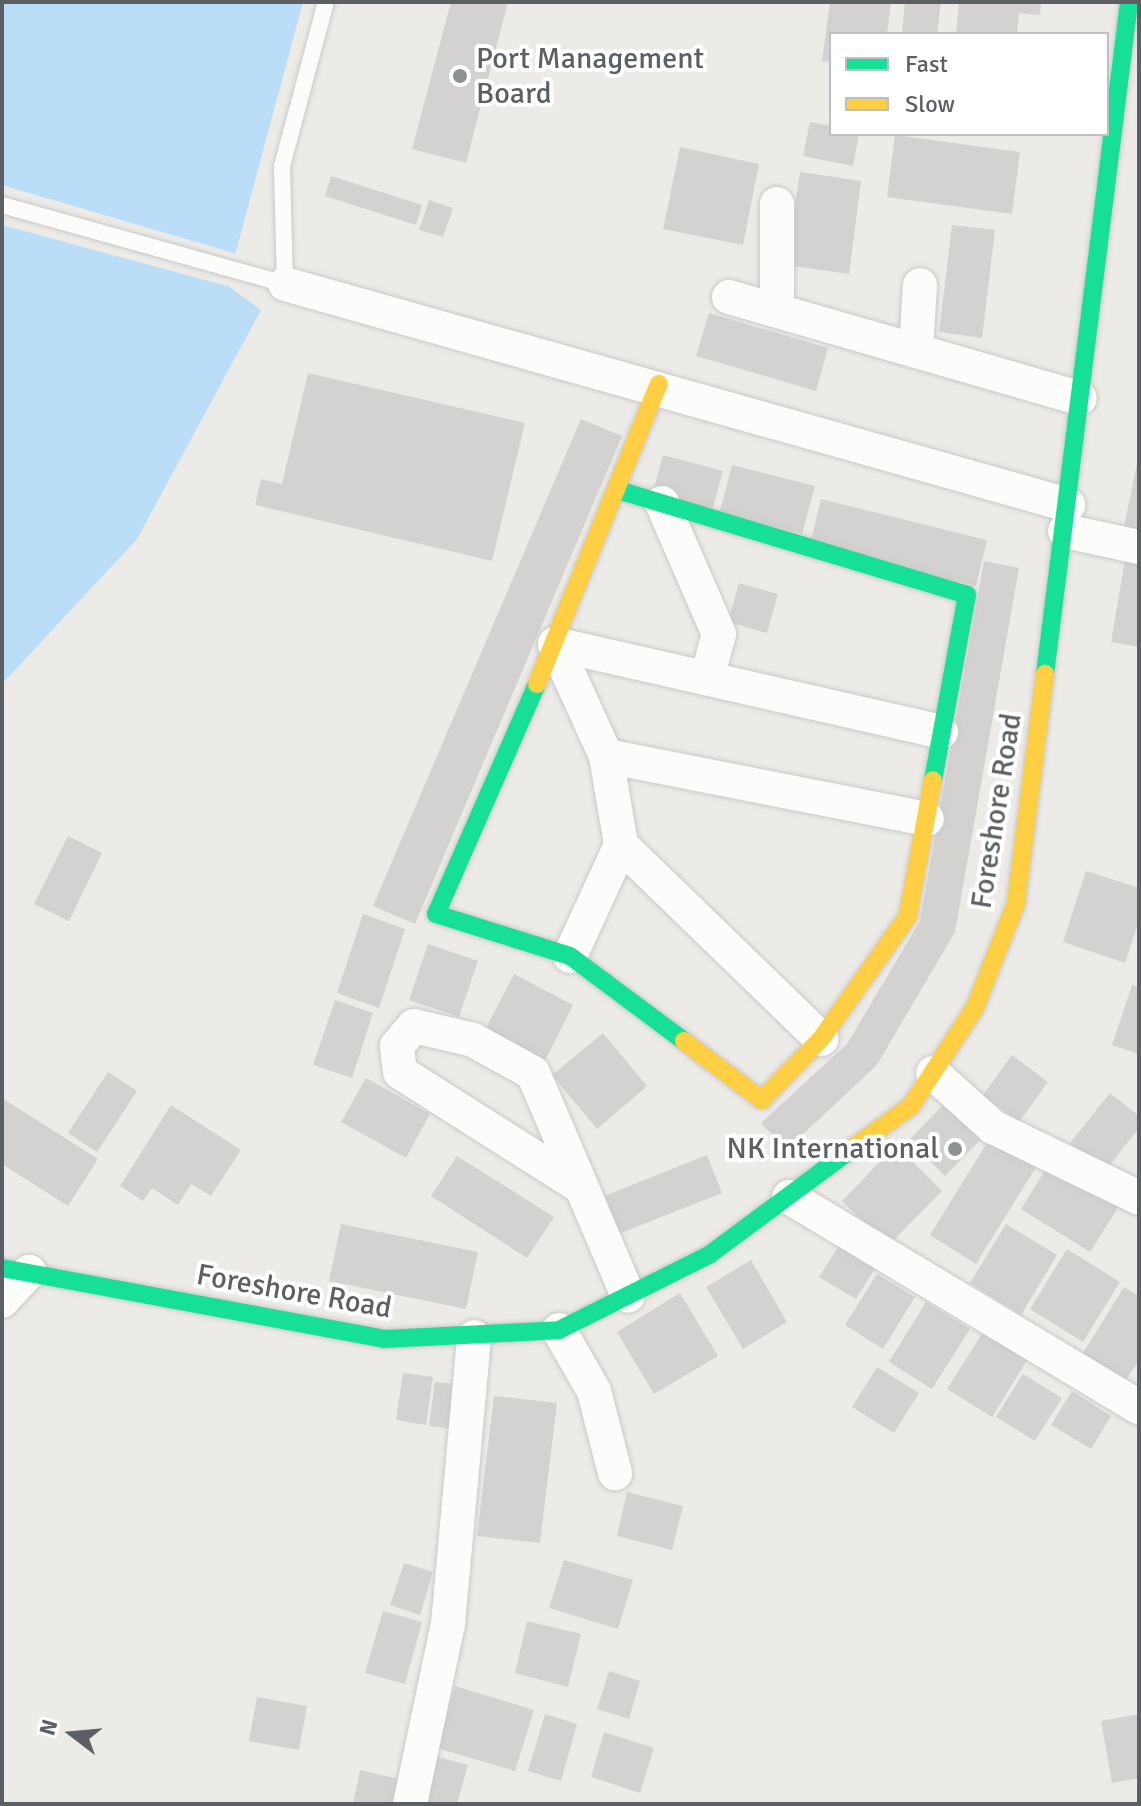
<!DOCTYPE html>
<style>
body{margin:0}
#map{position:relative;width:1141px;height:1806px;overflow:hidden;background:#ecebe7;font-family:Signika,sans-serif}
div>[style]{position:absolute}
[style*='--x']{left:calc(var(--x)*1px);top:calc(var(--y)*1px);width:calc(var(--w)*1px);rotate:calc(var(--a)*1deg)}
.water>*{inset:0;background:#baddf8}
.pier>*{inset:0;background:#ecebe7}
.building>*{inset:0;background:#d3d2d0}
.roads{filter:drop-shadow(0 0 2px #c9c9c9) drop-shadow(0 0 2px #c9c9c9)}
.lane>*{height:16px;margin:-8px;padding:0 8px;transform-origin:8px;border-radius:8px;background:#fcfcfb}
.street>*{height:34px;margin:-17px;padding:0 17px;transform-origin:17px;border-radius:17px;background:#fcfcfb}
.fast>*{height:18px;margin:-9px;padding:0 9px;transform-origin:9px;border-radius:9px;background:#16e098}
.slow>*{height:18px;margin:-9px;padding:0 9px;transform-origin:9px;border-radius:9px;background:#ffcf43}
.dots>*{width:22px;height:22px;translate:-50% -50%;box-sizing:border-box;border:4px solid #fff;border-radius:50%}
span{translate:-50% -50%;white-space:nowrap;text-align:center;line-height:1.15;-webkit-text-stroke:8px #fff;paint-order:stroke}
.poi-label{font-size:30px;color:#5c6065}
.left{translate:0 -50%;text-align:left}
.right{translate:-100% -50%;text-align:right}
.street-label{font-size:30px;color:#5c6065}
.frame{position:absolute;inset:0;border:4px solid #5c6065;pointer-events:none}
.legend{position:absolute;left:829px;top:32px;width:280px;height:104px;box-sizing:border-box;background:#fff;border:2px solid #bebfc1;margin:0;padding:10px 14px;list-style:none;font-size:24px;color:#5c6065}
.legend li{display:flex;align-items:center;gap:16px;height:40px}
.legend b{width:40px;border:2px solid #bebfc1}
.north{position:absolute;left:32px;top:1694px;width:80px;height:80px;-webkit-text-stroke:6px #fff;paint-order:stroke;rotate:286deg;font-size:22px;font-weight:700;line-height:32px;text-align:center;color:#5c6065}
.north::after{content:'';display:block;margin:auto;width:28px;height:36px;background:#5c6065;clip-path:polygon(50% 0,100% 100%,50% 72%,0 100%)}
</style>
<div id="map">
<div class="water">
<i style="clip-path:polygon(2px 2px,303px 2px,227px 285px,261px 310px,137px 539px,2px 684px)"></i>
</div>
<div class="pier">
<i style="clip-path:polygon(2px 185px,237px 254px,227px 286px,2px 225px)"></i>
</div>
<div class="building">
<i style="clip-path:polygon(451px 2px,508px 2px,466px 163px,412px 149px)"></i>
<i style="clip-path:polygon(830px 2px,891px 2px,887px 34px,831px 34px,831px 62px,822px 61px)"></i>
<i style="clip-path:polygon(905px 2px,941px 2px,937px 34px,902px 33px)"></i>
<i style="clip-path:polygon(959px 2px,1041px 2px,1040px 15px,1019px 13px,1017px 34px,956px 34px)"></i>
<i style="clip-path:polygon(810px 122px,831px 126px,831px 134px,859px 134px,853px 166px,803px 156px)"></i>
<i style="clip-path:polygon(895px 135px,1020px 152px,1012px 214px,887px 197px)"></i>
<i style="clip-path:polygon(680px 147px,759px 164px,743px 245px,663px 229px)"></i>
<i style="clip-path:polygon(800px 172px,861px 181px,849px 274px,786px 265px)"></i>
<i style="clip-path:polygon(331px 176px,422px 205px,416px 225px,325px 196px)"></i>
<i style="clip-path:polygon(429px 200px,453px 208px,443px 237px,419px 230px)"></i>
<i style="clip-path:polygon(952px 225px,995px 230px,982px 338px,939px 332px)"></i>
<i style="clip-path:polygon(709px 313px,828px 348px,816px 391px,696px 356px)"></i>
<i style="clip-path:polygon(308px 373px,525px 423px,492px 561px,255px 505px,261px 479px,282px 484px)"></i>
<i style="clip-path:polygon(581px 419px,622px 436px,415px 924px,373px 906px)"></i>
<i style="clip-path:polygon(663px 455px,723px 471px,712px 511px,652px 495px)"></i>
<i style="clip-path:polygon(1138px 459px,1139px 459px,1139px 540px,1122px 536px)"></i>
<i style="clip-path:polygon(732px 465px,815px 486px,802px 534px,720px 512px)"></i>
<i style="clip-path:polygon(821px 499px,987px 540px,976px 586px,810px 545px)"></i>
<i style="clip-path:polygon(1127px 548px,1139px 550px,1139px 647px,1111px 642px)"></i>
<i style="clip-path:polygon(984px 561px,1019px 568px,955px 932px,877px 1065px,786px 1150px,761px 1123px,847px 1044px,920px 921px)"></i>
<i style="clip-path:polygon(739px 583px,778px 594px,767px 633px,728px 622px)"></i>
<i style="clip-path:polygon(68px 836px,102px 853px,69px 921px,34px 904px)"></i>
<i style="clip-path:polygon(1086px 871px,1139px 888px,1139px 920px,1125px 963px,1063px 942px)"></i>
<i style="clip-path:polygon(363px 914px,405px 929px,379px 1008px,337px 993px)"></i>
<i style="clip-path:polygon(428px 944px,478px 961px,459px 1017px,409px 1000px)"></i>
<i style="clip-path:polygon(514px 974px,573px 1005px,544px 1063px,484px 1032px)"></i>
<i style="clip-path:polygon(1132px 985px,1139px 987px,1139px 1054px,1112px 1045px)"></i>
<i style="clip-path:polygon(335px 1000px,373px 1013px,352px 1078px,313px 1065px)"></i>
<i style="clip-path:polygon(603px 1033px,647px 1086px,597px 1129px,552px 1075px)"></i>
<i style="clip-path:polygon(1012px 1055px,1048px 1082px,1019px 1122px,983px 1095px)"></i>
<i style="clip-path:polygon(108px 1072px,137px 1091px,97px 1152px,68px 1133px)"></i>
<i style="clip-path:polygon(366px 1078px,430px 1114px,406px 1158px,341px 1122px)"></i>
<i style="clip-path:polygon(1110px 1093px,1139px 1116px,1139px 1128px,1105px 1171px,1070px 1143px)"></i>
<i style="clip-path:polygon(2px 1098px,98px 1159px,68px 1206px,2px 1164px)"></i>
<i style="clip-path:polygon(949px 1099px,985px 1135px,945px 1176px,909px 1140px)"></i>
<i style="clip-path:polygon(171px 1105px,241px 1150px,211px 1196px,191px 1184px,178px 1205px,152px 1188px,143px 1201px,120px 1186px)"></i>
<i style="clip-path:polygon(995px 1130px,1041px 1159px,976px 1264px,930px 1235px)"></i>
<i style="clip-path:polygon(896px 1145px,942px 1191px,888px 1246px,842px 1201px)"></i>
<i style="clip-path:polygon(707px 1155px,722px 1193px,616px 1235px,602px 1197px)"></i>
<i style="clip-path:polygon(457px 1156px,554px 1217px,527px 1258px,431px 1196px)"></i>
<i style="clip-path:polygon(1052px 1159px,1121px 1203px,1090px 1252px,1021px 1209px)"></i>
<i style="clip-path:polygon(341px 1224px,478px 1252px,466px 1309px,329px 1281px)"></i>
<i style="clip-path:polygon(1006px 1224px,1057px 1255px,1021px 1315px,970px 1283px)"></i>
<i style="clip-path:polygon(843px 1239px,879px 1262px,856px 1299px,819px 1277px)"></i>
<i style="clip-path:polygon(1067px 1249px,1120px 1282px,1083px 1342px,1030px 1309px)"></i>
<i style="clip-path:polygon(751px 1260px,787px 1322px,743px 1349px,706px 1287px)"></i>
<i style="clip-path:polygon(877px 1274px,915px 1297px,883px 1349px,845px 1325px)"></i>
<i style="clip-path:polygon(1124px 1287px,1139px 1296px,1139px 1360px,1126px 1380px,1083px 1353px)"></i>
<i style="clip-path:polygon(680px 1293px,718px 1356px,654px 1394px,617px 1332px)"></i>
<i style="clip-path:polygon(926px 1302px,970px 1329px,932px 1389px,889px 1362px)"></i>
<i style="clip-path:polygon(983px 1332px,1027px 1360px,992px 1417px,947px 1389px)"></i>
<i style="clip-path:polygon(877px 1367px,919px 1393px,894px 1433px,852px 1407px)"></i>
<i style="clip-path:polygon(403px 1373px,433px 1377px,426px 1425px,396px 1420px)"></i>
<i style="clip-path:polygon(1023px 1374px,1062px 1398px,1035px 1441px,996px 1417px)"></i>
<i style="clip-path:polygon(435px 1382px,467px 1385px,462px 1430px,429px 1426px)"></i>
<i style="clip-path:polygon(1072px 1391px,1111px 1416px,1091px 1449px,1051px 1425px)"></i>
<i style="clip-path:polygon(494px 1396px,557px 1403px,540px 1543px,477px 1536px)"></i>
<i style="clip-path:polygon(627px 1492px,683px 1506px,672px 1550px,617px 1536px)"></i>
<i style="clip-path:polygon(564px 1560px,633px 1580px,618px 1629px,549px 1608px)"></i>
<i style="clip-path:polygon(404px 1563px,433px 1572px,420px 1615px,390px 1605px)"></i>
<i style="clip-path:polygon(383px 1611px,422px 1622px,405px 1684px,365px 1673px)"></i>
<i style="clip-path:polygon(527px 1621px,581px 1634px,568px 1687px,515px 1673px)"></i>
<i style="clip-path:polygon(609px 1671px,640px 1681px,629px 1719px,597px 1709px)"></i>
<i style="clip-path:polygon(455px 1686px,534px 1710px,515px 1771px,437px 1748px)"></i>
<i style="clip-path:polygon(257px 1697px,307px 1706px,299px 1750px,249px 1741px)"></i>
<i style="clip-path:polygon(545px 1714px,577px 1724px,561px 1781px,528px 1771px)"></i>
<i style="clip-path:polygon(1139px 1714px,1139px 1778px,1112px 1783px,1101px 1721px)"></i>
<i style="clip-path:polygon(604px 1732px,654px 1748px,640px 1793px,591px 1777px)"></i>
<i style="clip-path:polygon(434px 1756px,468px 1765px,457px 1804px,420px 1804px)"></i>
<i style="clip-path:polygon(360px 1770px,399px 1779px,393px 1804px,353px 1804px)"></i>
</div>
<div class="roads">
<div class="lane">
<i style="--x:2;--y:205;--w:294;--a:15.6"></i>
<i style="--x:285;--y:284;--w:118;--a:-91.5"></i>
<i style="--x:282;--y:166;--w:170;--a:-75"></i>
</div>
<div class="street">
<i style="--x:285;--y:284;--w:814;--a:15.76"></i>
<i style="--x:729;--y:297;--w:365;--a:16.1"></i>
<i style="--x:777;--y:310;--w:106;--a:-90"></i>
<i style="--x:916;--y:350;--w:65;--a:-86.5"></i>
<i style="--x:662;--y:503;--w:143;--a:66.5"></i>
<i style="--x:719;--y:634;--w:46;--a:105.3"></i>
<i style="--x:1065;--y:531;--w:76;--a:12.2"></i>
<i style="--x:555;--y:644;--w:123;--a:65.5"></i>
<i style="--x:606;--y:756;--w:90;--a:80.4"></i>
<i style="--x:621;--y:845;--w:279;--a:44.1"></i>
<i style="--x:555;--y:644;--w:396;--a:12.8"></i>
<i style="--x:606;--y:756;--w:327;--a:11.1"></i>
<i style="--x:570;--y:956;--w:122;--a:-65.3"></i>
<i style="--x:933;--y:1073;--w:81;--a:42"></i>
<i style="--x:993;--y:1127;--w:162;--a:25.9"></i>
<i style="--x:581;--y:1187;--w:214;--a:-147.6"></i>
<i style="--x:400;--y:1072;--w:26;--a:-97"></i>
<i style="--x:397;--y:1046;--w:26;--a:-50"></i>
<i style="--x:414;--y:1026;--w:61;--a:13.3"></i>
<i style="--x:473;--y:1040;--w:68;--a:28.8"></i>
<i style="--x:533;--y:1073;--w:242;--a:66.9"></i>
<i style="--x:789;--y:1197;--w:408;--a:31"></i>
<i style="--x:2;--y:1301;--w:40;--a:-47"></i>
<i style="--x:559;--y:1330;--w:70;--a:60.2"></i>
<i style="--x:594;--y:1391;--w:85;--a:75.6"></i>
<i style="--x:410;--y:1804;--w:184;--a:-78.1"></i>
<i style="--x:448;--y:1624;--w:288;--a:-84.8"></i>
</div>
<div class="fast">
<i style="--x:621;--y:491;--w:361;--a:16.7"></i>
<i style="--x:967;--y:595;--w:188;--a:100.4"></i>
<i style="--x:1045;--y:674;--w:677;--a:-82.87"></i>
<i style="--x:537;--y:684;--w:251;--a:113.7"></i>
<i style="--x:436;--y:914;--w:140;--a:17.4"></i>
<i style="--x:570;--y:956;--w:142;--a:36.7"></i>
<i style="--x:2;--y:1268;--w:389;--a:10.5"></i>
<i style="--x:384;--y:1339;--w:175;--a:-2.9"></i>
<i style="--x:559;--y:1330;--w:168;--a:-26.6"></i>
<i style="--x:709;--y:1255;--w:179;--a:-36.6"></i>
</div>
<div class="slow">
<i style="--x:537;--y:684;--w:324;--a:-67.9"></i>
<i style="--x:684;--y:1041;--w:98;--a:37.1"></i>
<i style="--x:762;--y:1100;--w:85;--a:-46"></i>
<i style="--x:821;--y:1039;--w:151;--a:-54.7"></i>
<i style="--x:908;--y:916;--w:138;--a:-79.6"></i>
<i style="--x:853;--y:1148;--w:72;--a:-35.9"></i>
<i style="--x:911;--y:1106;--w:117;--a:-56.9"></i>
<i style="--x:975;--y:1008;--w:112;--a:-68.5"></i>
<i style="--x:1016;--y:904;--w:232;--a:-82.8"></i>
</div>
</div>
<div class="dots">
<i style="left:460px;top:76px;background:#8e9192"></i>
<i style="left:955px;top:1149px;background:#8e9192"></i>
</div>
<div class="poi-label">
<span class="left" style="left:476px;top:76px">Port Management<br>Board</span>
<span class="right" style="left:939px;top:1149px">NK International</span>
</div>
<div class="street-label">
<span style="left:997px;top:811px;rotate:-81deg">Foreshore Road</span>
<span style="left:294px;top:1292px;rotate:10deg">Foreshore Road</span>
</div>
<div class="frame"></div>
<ul class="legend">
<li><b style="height:10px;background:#16e098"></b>Fast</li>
<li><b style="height:10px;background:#ffcf43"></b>Slow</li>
</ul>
<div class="north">N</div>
</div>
